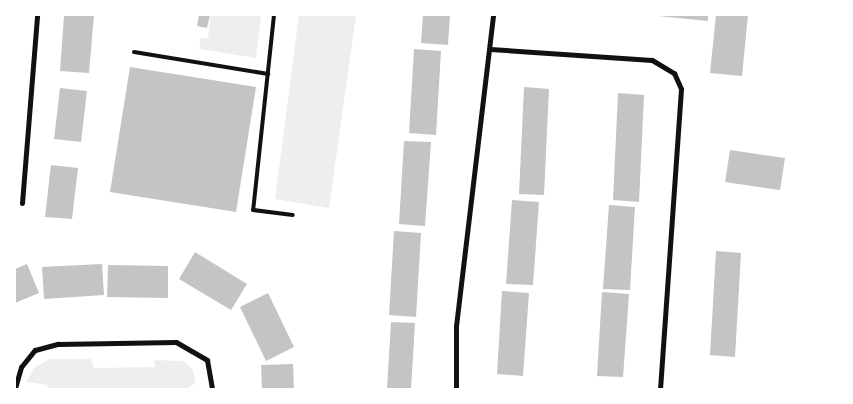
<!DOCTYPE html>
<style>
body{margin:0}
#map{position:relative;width:853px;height:404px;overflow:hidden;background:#fff;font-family:Karla,sans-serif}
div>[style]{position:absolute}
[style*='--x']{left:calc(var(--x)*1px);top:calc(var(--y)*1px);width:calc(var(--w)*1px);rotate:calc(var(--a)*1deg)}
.green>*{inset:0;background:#eee}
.building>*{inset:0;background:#c4c4c4}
.service>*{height:4px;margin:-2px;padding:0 2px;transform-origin:2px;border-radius:2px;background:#111}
.minor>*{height:5px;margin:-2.5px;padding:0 2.5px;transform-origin:2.5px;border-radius:2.5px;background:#111}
span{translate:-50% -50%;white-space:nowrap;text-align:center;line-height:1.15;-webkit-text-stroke:4px #fff;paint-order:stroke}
.frame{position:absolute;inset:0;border:16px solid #fff;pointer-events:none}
</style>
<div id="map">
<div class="green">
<i style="clip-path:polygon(211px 15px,261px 15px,256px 58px,199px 49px,201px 38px,208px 38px)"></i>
<i style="clip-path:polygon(299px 15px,356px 15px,329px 208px,275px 199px)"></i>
<i style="clip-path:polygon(50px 359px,91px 359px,94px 368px,155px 367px,154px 360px,183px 361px,192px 368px,196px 382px,187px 389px,47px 389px,48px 385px,26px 382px,34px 368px)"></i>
</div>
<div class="building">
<i style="clip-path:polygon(64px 15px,94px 15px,89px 73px,60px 71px)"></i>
<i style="clip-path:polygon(199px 15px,210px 15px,207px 28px,197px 26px)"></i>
<i style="clip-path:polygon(423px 15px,450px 15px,448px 45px,421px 43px)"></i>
<i style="clip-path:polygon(648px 15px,708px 15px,708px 21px)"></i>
<i style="clip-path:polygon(716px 15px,748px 15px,742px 76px,710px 73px)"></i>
<i style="clip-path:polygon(414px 49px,441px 51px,436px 135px,409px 133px)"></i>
<i style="clip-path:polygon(130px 67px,256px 87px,236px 212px,110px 192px)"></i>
<i style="clip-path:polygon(524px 87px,549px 89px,544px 195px,519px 194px)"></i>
<i style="clip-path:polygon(60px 88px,87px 91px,81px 142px,54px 139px)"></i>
<i style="clip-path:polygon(618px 93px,644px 95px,639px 202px,613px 200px)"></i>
<i style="clip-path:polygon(404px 141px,431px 142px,425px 226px,399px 224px)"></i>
<i style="clip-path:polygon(730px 150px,785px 158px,780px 190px,725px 182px)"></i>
<i style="clip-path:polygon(51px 165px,78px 168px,72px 219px,45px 217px)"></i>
<i style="clip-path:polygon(512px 200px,539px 202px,533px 285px,506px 284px)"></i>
<i style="clip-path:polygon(609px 205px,635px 207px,630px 290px,603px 289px)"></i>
<i style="clip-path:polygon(394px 231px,421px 233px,416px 317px,389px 315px)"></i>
<i style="clip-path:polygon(716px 251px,741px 253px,735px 357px,710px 355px)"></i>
<i style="clip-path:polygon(195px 252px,247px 284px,231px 310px,179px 279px)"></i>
<i style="clip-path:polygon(27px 264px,39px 293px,15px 303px,15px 269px)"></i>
<i style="clip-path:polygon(102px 264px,104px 295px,44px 299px,42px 267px)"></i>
<i style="clip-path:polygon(108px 265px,168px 266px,168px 298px,107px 297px)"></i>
<i style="clip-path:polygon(502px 291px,529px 293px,523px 376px,497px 374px)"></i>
<i style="clip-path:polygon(602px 292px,629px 294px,623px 377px,597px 376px)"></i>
<i style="clip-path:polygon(268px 293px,294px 347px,266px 361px,240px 307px)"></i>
<i style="clip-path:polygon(391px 322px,415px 323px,411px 389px,387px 389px)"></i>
<i style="clip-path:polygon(293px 364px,294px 389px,262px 389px,261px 365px)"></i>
</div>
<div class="service">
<i style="--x:274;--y:15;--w:196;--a:96.1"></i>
<i style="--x:253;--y:210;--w:40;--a:7.1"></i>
<i style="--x:134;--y:52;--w:136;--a:9.3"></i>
</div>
<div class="minor">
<i style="--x:490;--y:49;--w:162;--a:3.9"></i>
<i style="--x:652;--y:60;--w:26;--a:31"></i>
<i style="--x:674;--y:73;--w:17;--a:66"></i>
<i style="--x:681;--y:89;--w:301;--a:94"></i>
<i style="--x:22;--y:203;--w:189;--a:-85.4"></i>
<i style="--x:15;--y:388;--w:22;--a:-74"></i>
<i style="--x:21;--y:367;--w:22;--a:-51"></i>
<i style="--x:35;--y:350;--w:24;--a:-15"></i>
<i style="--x:58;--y:344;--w:118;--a:-1"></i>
<i style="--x:176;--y:342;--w:36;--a:30"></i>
<i style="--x:207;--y:360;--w:29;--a:80"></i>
<i style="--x:456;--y:389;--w:63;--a:-90"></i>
<i style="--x:456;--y:326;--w:313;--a:-83.2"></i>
</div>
<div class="frame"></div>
</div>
